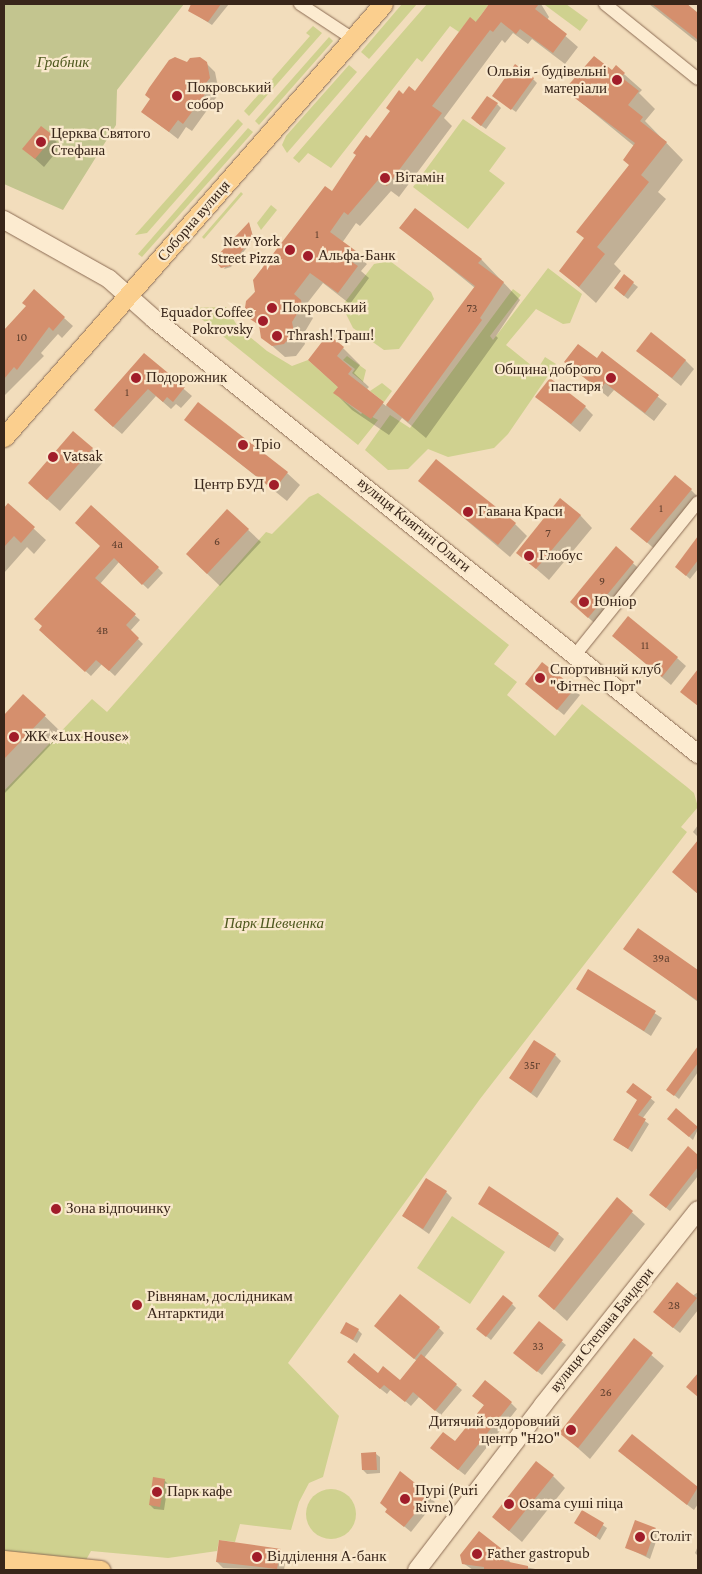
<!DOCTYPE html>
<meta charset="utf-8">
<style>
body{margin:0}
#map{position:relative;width:702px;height:1574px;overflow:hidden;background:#f2ddbc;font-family:"Crimson Pro",serif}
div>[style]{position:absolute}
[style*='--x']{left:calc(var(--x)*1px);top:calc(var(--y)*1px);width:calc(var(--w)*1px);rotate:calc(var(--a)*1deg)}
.green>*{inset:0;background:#cfd18f}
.round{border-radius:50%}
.cemetery>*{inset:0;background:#c3c58f}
.shadow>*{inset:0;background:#0003}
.building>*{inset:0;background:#d58f6d}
.roads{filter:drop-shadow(0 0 1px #8c6c54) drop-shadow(0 0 1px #8c6c54)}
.street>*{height:12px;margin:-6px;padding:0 6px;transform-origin:6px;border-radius:6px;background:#fcebd0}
.secondary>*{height:18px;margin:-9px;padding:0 9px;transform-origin:9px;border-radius:9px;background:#fcebd0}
.primary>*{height:19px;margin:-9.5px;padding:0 9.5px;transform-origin:9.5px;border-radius:9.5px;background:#fbcf8e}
.dots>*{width:14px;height:14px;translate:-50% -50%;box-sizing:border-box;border:2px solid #f9e8cc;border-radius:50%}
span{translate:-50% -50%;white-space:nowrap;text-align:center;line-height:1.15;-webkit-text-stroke:4.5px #f9e8cc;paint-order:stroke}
.number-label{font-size:12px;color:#60402f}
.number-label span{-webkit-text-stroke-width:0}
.park-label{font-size:15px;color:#4e581e;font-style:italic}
.poi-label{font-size:15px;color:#39261a}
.right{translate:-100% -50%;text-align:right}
.left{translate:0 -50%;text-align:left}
.street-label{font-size:15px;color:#39261a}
.frame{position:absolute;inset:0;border:5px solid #39261a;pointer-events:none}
</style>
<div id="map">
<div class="green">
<i style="clip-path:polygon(402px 4px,417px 4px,369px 59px,361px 52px)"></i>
<i style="clip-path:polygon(427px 4px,489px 4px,476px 22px,470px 18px,459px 32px,450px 26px,422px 62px,417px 58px,331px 168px,308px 153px,299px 163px,293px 158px)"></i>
<i style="clip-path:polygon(566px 4px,588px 20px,580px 31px,545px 5px)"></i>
<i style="clip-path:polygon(313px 26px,322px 33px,249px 116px,244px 111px,310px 36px,306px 33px)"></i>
<i style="clip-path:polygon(329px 37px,333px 41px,259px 125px,255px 121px)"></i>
<i style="clip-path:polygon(349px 65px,357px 72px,287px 153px,282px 145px,286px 136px)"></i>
<i style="clip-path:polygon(238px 119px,243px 124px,147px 233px,135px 235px)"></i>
<i style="clip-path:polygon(463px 119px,506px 148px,489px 171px,505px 183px,468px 229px,413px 187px)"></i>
<i style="clip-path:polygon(248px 128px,253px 132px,142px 257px,138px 254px)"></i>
<i style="clip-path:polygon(241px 192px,243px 194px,204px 239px,202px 237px)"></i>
<i style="clip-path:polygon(271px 205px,277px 210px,261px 230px,257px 223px)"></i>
<i style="clip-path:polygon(390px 261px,431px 292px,434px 299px,399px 349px,384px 350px,353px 328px,342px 306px,374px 264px)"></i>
<i style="clip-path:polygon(548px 268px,582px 294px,570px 323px,563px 324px,536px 309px,506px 345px,537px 370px,545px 357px,556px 364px,508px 434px,494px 448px,448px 457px,428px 449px,408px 469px,388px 470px,365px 450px,390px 415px,410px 428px,513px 289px,521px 295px,490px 336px,493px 340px)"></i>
<i style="clip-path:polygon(226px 307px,238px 327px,267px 351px,292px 366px,308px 360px,338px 387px,334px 393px,361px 414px,363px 412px,378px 420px,358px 445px,188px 308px)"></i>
<i style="clip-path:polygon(347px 356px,366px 370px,363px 382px,352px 373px,355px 369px,343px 360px)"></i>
<i style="clip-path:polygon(382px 383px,392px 391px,384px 402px,370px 391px)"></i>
<i style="clip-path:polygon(318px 493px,509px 645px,494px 664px,517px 682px,507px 695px,555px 736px,582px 704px,687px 787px,694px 793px,698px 807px,681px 827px,687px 832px,480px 1099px,288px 1363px,339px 1416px,323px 1477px,309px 1483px,299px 1502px,291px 1530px,240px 1524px,235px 1542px,219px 1540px,217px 1551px,168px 1558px,91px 1551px,81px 1569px,4px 1560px,4px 791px,92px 699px,107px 712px,266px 532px,272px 534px,309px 497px)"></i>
<i style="clip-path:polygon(452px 1216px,505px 1252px,470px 1304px,417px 1268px)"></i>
<i class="round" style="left:306px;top:1489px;width:50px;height:50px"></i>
</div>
<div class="cemetery">
<i style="clip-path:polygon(4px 4px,184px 4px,117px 90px,116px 125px,63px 210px,4px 184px)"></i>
</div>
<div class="shadow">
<i style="clip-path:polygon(193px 4px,229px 4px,212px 25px,189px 10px)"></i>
<i style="clip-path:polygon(491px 4px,541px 4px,549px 17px,547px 20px,578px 47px,565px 64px,532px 39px,528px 44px,513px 33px,505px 43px,502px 40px,444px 118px,452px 126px,399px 197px,391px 191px,360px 226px,356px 223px,342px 243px,367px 264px,361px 271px,369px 278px,350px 304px,323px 283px,305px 306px,313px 318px,303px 335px,305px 344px,296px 356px,285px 357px,262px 337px,261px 326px,245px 310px,247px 302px,333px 193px,403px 95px,415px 92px)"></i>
<i style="clip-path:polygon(649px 4px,687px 4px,698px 13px,698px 43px)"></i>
<i style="clip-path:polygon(206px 63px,215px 72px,218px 87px,214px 91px,218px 95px,192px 131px,186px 127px,178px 139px,143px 112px,187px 64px)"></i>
<i style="clip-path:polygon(616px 67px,642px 90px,639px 93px,655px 109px,645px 121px,683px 160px,658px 192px,666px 199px,614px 264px,621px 271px,596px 303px,561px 271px,585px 239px,630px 166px,634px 146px,566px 90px,612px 72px)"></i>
<i style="clip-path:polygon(533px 79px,537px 83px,516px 112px,498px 99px)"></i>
<i style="clip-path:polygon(497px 104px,501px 108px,486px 129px,476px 122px)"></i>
<i style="clip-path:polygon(41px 127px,61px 146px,44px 167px,24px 149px)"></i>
<i style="clip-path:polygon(249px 224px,254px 239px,231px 267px,224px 269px)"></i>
<i style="clip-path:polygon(401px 228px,481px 259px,520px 300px,496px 336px,498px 338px,426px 438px,402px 418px,389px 435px,352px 410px,335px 393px,339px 388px,309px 360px,343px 348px,360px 365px,354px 373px,369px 387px,366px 390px,386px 406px,475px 288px)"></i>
<i style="clip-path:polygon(624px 276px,638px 287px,628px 299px,619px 292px)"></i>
<i style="clip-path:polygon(34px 291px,73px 326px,62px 338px,58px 334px,41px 353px,44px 356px,4px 396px,4px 332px,27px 306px)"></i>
<i style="clip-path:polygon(638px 351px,685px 360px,694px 369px,681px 386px)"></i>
<i style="clip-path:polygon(602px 353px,667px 404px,654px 421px,614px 390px,608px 397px,565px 362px,597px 360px)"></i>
<i style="clip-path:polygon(144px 355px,192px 396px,181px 408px,176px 404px,171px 409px,156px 396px,122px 434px,103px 418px)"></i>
<i style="clip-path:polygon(537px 397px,585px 407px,593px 415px,580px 432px)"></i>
<i style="clip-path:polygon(186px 420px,287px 473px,300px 485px,287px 501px)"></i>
<i style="clip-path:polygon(92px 449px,104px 461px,60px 511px,42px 495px)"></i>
<i style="clip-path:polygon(420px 481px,515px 524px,527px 536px,510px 557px)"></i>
<i style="clip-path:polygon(691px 490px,698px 497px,660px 554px,632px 529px)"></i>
<i style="clip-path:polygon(8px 505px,46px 540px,34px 554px,27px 547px,4px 573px,4px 510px)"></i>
<i style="clip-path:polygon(227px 510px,261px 542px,220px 586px,199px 566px)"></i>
<i style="clip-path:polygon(580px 515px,592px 528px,549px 580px,518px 553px)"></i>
<i style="clip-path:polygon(694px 543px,698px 546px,698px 569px,690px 579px,680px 570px)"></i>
<i style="clip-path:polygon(102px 546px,158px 568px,163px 573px,148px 589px,119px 562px,100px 584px,140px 620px,130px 631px,143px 644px,115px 676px,102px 664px,91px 676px,45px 635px)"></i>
<i style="clip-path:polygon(616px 548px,646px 575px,601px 629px,571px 602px)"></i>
<i style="clip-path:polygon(613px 636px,677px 658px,686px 666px,671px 685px)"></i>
<i style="clip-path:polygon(542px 664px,580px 695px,564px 715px,526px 684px)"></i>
<i style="clip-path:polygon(24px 696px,62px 733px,4px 794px,4px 717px)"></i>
<i style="clip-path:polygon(698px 825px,698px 837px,693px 832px)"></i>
<i style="clip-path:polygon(698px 842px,698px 894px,673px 872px)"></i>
<i style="clip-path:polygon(638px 929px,698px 972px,698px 1002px,625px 948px)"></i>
<i style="clip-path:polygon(589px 971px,662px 1018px,651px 1036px,578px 989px)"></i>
<i style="clip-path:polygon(698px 1048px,698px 1072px,679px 1099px,668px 1090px)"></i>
<i style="clip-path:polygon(555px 1055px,561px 1061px,537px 1098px,510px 1078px)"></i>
<i style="clip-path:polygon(633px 1084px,655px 1102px,642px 1119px,649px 1124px,632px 1152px,614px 1139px,638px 1100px)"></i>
<i style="clip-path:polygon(676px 1110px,698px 1129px,693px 1140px,672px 1122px)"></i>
<i style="clip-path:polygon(688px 1148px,698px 1156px,698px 1176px,670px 1211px,655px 1199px)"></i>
<i style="clip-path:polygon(446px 1192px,452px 1198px,429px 1234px,403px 1216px)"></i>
<i style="clip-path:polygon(617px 1199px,645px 1224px,567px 1321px,539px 1296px)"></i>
<i style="clip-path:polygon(480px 1204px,558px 1234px,564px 1239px,555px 1252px)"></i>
<i style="clip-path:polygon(698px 1292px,698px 1310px,680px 1333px,661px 1318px)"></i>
<i style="clip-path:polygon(512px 1304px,516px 1308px,491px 1340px,481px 1332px)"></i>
<i style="clip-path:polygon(539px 1323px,566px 1345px,542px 1375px,519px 1357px)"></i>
<i style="clip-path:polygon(439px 1328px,444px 1333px,424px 1358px,462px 1390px,441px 1415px,419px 1397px,411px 1406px,391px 1389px,387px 1394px,354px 1368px,400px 1382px,417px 1361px,381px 1331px)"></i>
<i style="clip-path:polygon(358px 1330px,362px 1334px,357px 1343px,342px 1333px)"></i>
<i style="clip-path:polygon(634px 1340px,664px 1366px,590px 1459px,561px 1433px)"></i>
<i style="clip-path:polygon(474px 1396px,511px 1403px,517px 1409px,465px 1475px,438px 1454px,455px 1443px,485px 1406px)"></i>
<i style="clip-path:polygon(632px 1436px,698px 1488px,698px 1504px,694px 1510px,626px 1457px)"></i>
<i style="clip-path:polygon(376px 1454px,380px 1457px,380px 1473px,367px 1474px,363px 1470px)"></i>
<i style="clip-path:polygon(400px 1473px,435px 1502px,411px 1532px,387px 1512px)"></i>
<i style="clip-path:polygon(553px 1476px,565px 1488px,522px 1542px,493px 1517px)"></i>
<i style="clip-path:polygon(164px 1480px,168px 1484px,164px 1510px,154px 1509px,150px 1505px)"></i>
<i style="clip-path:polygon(583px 1512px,607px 1528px,600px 1540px,576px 1523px)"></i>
<i style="clip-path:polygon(655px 1529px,659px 1533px,650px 1559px,626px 1547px)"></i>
<i style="clip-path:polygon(698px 1546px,698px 1556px,695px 1553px)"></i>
<i style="clip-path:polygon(280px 1551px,286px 1557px,284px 1570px,223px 1568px,217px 1562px)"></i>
<i style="clip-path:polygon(506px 1554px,511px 1564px,540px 1570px,473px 1570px,463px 1563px)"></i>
</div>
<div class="building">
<i style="clip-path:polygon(191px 4px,221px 4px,208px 22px,188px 11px)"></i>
<i style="clip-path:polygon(489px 4px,539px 4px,535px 9px,567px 34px,553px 53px,520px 29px,516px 34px,501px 22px,493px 32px,490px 30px,432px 106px,442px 113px,387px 186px,378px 180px,348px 215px,344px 212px,330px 232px,356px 251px,349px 260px,358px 266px,338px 293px,310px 273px,294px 294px,301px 300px,302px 306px,292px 322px,294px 332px,284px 344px,272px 346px,261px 338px,259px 325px,244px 315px,246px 301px,255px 292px,253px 280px,325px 186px,332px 191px,356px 155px,353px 153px,366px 135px,370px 138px,390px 111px,386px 108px,399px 90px,403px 94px,409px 86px,415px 91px,470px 17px,476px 22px)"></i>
<i style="clip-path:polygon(652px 4px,687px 4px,698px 13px,698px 40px)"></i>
<i style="clip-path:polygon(594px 56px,612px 70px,616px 65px,625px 73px,621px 77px,639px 91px,628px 105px,643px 117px,640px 121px,667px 142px,641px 175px,649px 182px,597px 247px,605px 254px,579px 287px,559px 271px,584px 238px,576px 232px,629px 165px,623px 160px,635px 143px,564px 90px)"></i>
<i style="clip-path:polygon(175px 57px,187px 62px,190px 58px,200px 57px,207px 62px,210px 78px,206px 83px,211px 86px,183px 124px,178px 120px,169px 132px,141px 112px,150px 99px,145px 95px,149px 88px,169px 60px)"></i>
<i style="clip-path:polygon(515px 64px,534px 78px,511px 110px,492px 96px)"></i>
<i style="clip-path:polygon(487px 96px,498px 103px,481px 126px,471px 118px)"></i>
<i style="clip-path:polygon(41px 126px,54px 136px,35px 159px,22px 149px)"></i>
<i style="clip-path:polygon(415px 208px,482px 259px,478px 263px,504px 282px,480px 318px,482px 320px,408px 422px,386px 405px,475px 286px,399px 228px)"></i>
<i style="clip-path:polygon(249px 222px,253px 237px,230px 266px,221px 268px,216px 262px,218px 255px)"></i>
<i style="clip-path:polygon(624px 274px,634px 282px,624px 296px,614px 288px)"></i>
<i style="clip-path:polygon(34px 289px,65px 317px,53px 331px,49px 327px,17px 370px,14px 367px,4px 379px,4px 330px,26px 306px,22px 303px)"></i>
<i style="clip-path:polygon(651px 332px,686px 360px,672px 378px,636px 351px)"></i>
<i style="clip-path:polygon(328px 334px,344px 347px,337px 356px,352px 369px,348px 374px,384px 402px,371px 419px,333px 393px,338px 387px,308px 360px)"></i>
<i style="clip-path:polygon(578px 344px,597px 358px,602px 351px,659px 395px,645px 413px,605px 383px,600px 390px,564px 362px)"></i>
<i style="clip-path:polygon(144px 353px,185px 387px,173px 402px,167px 397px,163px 402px,148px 389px,113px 427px,94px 410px)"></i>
<i style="clip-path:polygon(550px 378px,586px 406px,571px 424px,535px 397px)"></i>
<i style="clip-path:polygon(198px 402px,288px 472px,274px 490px,184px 420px)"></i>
<i style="clip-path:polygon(73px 431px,93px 448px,47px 500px,28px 483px)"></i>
<i style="clip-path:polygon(436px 459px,516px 523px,498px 545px,418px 481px)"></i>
<i style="clip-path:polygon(675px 475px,692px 489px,647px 543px,630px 529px)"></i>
<i style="clip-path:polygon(560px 498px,581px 515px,536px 569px,516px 553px)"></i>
<i style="clip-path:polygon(8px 503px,35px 527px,21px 543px,14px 536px,4px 547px,4px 508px)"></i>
<i style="clip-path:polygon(91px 505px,159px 567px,142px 585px,114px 558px,95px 578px,136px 614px,126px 625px,139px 638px,109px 671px,96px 660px,85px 672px,39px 630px,42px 626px,34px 619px,100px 546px,75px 523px)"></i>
<i style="clip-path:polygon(227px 509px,249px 529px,207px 574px,186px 554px)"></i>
<i style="clip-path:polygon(698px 536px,698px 560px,686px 576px,675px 567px)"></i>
<i style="clip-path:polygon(616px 546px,634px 562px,588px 618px,570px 602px)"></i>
<i style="clip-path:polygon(628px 616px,678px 657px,662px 677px,612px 636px)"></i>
<i style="clip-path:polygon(542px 662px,575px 688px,557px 710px,525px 684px)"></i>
<i style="clip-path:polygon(698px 669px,698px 706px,680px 692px)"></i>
<i style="clip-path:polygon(23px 694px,46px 715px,4px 759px,4px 715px)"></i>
<i style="clip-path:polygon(698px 840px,698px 894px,672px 872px)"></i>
<i style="clip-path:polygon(638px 928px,698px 970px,698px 1001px,623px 949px)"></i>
<i style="clip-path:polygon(588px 969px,656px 1011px,644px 1031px,576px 989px)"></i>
<i style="clip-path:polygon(534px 1040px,556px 1054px,531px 1093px,509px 1078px)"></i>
<i style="clip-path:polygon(698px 1046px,698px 1063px,674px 1096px,666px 1090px)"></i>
<i style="clip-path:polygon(633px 1083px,652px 1097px,638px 1115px,646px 1119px,628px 1149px,613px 1140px,637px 1100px,626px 1092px)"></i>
<i style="clip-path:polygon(676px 1108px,698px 1127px,689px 1137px,667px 1119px)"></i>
<i style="clip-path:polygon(688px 1146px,698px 1155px,698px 1167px,666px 1208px,649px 1195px)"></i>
<i style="clip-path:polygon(426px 1178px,447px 1191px,423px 1229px,402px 1216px)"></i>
<i style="clip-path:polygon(489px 1186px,559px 1233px,549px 1248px,478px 1204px)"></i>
<i style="clip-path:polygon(617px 1197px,633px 1211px,554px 1310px,538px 1296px)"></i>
<i style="clip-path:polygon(677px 1282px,697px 1298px,673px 1328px,653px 1312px)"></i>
<i style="clip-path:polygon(400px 1294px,440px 1327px,414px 1359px,374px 1326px)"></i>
<i style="clip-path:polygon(503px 1295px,513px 1303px,486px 1337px,476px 1329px)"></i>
<i style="clip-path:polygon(539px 1321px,563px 1340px,537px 1372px,513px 1353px)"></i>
<i style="clip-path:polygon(346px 1322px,359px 1329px,353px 1340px,340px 1333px)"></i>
<i style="clip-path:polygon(634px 1338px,653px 1353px,578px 1448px,559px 1433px)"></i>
<i style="clip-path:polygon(354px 1353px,378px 1373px,383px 1366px,400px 1380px,421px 1354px,457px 1384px,435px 1411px,413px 1392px,405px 1402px,384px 1385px,380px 1389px,347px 1362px)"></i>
<i style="clip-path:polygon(698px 1373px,698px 1397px,686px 1387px)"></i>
<i style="clip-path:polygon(485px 1380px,512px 1402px,458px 1470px,430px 1448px,443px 1432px,455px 1441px,484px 1405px,472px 1396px)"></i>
<i style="clip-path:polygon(632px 1434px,698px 1487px,687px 1505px,618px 1451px)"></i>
<i style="clip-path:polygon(376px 1452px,377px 1470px,362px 1470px,361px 1453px)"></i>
<i style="clip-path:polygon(536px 1461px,554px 1475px,509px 1531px,492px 1517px)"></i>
<i style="clip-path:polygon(400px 1471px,430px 1495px,404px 1527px,385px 1512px,387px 1509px,380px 1503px)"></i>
<i style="clip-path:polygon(153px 1477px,165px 1479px,160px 1507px,149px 1505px)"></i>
<i style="clip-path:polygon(582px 1510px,604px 1523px,596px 1537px,574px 1523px)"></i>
<i style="clip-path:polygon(635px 1520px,656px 1528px,646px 1556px,625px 1548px)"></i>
<i style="clip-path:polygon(479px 1531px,507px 1553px,505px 1561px,528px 1566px,528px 1570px,484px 1570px,484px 1567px,462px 1564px,460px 1555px)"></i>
<i style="clip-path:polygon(219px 1540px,281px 1549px,277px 1569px,216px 1562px)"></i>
</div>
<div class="roads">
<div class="street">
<i style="--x:300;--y:4;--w:64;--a:33.4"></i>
<i style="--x:605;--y:4;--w:119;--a:38.9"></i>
<i style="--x:575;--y:655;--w:196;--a:-51.2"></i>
</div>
<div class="secondary">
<i style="--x:4;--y:220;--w:120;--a:29.3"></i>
<i style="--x:109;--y:279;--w:60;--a:41.6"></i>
<i style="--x:154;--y:319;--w:697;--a:38.65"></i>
<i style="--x:417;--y:1570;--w:208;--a:-52.6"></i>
<i style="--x:543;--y:1405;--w:249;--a:-51.5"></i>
</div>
<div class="primary">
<i style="--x:4;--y:437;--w:575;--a:-48.8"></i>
<i style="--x:4;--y:1560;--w:97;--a:5.9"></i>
</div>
</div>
<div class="dots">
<i style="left:617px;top:80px;background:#a11d2a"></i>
<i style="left:177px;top:96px;background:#a11d2a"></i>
<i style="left:41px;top:142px;background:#a11d2a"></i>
<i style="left:385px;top:178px;background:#a11d2a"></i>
<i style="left:290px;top:250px;background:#a11d2a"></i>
<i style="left:308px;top:256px;background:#a11d2a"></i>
<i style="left:272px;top:308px;background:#a11d2a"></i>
<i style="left:263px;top:321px;background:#a11d2a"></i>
<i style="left:277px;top:336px;background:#a11d2a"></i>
<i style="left:136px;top:378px;background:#a11d2a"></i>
<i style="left:611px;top:378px;background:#a11d2a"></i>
<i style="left:243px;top:445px;background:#a11d2a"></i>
<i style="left:53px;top:457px;background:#a11d2a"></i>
<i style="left:274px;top:485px;background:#a11d2a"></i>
<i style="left:468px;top:512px;background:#a11d2a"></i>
<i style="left:529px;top:556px;background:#a11d2a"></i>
<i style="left:584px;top:602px;background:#a11d2a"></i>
<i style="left:540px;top:678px;background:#a11d2a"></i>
<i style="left:14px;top:737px;background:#a11d2a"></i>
<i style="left:56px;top:1209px;background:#a11d2a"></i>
<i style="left:137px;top:1305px;background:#a11d2a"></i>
<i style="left:571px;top:1430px;background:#a11d2a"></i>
<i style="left:157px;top:1492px;background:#a11d2a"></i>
<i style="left:405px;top:1499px;background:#a11d2a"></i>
<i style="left:509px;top:1504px;background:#a11d2a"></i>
<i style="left:640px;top:1537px;background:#a11d2a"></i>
<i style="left:477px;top:1554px;background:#a11d2a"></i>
<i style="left:257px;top:1557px;background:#a11d2a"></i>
</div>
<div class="number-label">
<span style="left:317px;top:235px">1</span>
<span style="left:472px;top:309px">73</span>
<span style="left:22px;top:338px">10</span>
<span style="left:127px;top:393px">1</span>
<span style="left:661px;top:509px">1</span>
<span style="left:548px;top:534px">7</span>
<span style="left:217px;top:542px">6</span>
<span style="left:117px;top:545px">4а</span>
<span style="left:602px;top:582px">9</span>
<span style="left:102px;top:631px">4в</span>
<span style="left:645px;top:646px">11</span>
<span style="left:661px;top:959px">39а</span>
<span style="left:532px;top:1066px">35г</span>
<span style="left:674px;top:1306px">28</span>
<span style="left:538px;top:1347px">33</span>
<span style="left:606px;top:1393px">26</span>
</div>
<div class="park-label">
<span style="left:63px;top:63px">Грабник</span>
<span style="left:274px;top:924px">Парк Шевченка</span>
</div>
<div class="poi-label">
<span class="right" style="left:607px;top:80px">Ольвія - будівельні<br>матеріали</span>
<span class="left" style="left:187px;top:96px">Покровський<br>собор</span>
<span class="left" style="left:51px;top:142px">Церква Святого<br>Стефана</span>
<span class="left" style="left:395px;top:178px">Вітамін</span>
<span class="right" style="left:280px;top:250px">New York<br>Street Pizza</span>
<span class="left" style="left:318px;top:256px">Альфа-Банк</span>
<span class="left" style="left:282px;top:308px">Покровський</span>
<span class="right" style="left:253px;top:321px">Equador Coffee<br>Pokrovsky</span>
<span class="left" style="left:287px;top:336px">Thrash! Траш!</span>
<span class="right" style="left:601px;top:378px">Община доброго<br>пастиря</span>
<span class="left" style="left:146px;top:378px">Подорожник</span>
<span class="left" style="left:253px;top:445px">Тріо</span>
<span class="left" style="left:63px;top:457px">Vatsak</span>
<span class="right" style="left:264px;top:485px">Центр БУД</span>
<span class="left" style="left:478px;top:512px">Гавана Краси</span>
<span class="left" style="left:539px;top:556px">Глобус</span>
<span class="left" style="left:594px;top:602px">Юніор</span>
<span class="left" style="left:550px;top:678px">Спортивний клуб<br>"Фітнес Порт"</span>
<span class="left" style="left:24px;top:737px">ЖК «Lux House»</span>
<span class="left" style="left:66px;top:1209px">Зона відпочинку</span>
<span class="left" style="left:147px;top:1305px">Рівнянам, дослідникам<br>Антарктиди</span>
<span class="right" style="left:560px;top:1430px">Дитячий оздоровчий<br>центр "H2O"</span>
<span class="left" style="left:415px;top:1499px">Пурі (Puri<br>Rivne)</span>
<span class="left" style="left:167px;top:1492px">Парк кафе</span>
<span class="left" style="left:519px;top:1504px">Osama суші піца</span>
<span class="left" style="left:650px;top:1537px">Століт</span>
<span class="left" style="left:487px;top:1554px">Father gastropub</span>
<span class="left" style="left:267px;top:1557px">Відділення А-банк</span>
</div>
<div class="street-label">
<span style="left:194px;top:221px;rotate:-49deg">Соборна вулиця</span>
<span style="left:414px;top:525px;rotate:39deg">вулиця Княгині Ольги</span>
<span style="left:602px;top:1330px;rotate:-51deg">вулиця Степана Бандери</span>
</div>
<div class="frame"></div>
</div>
